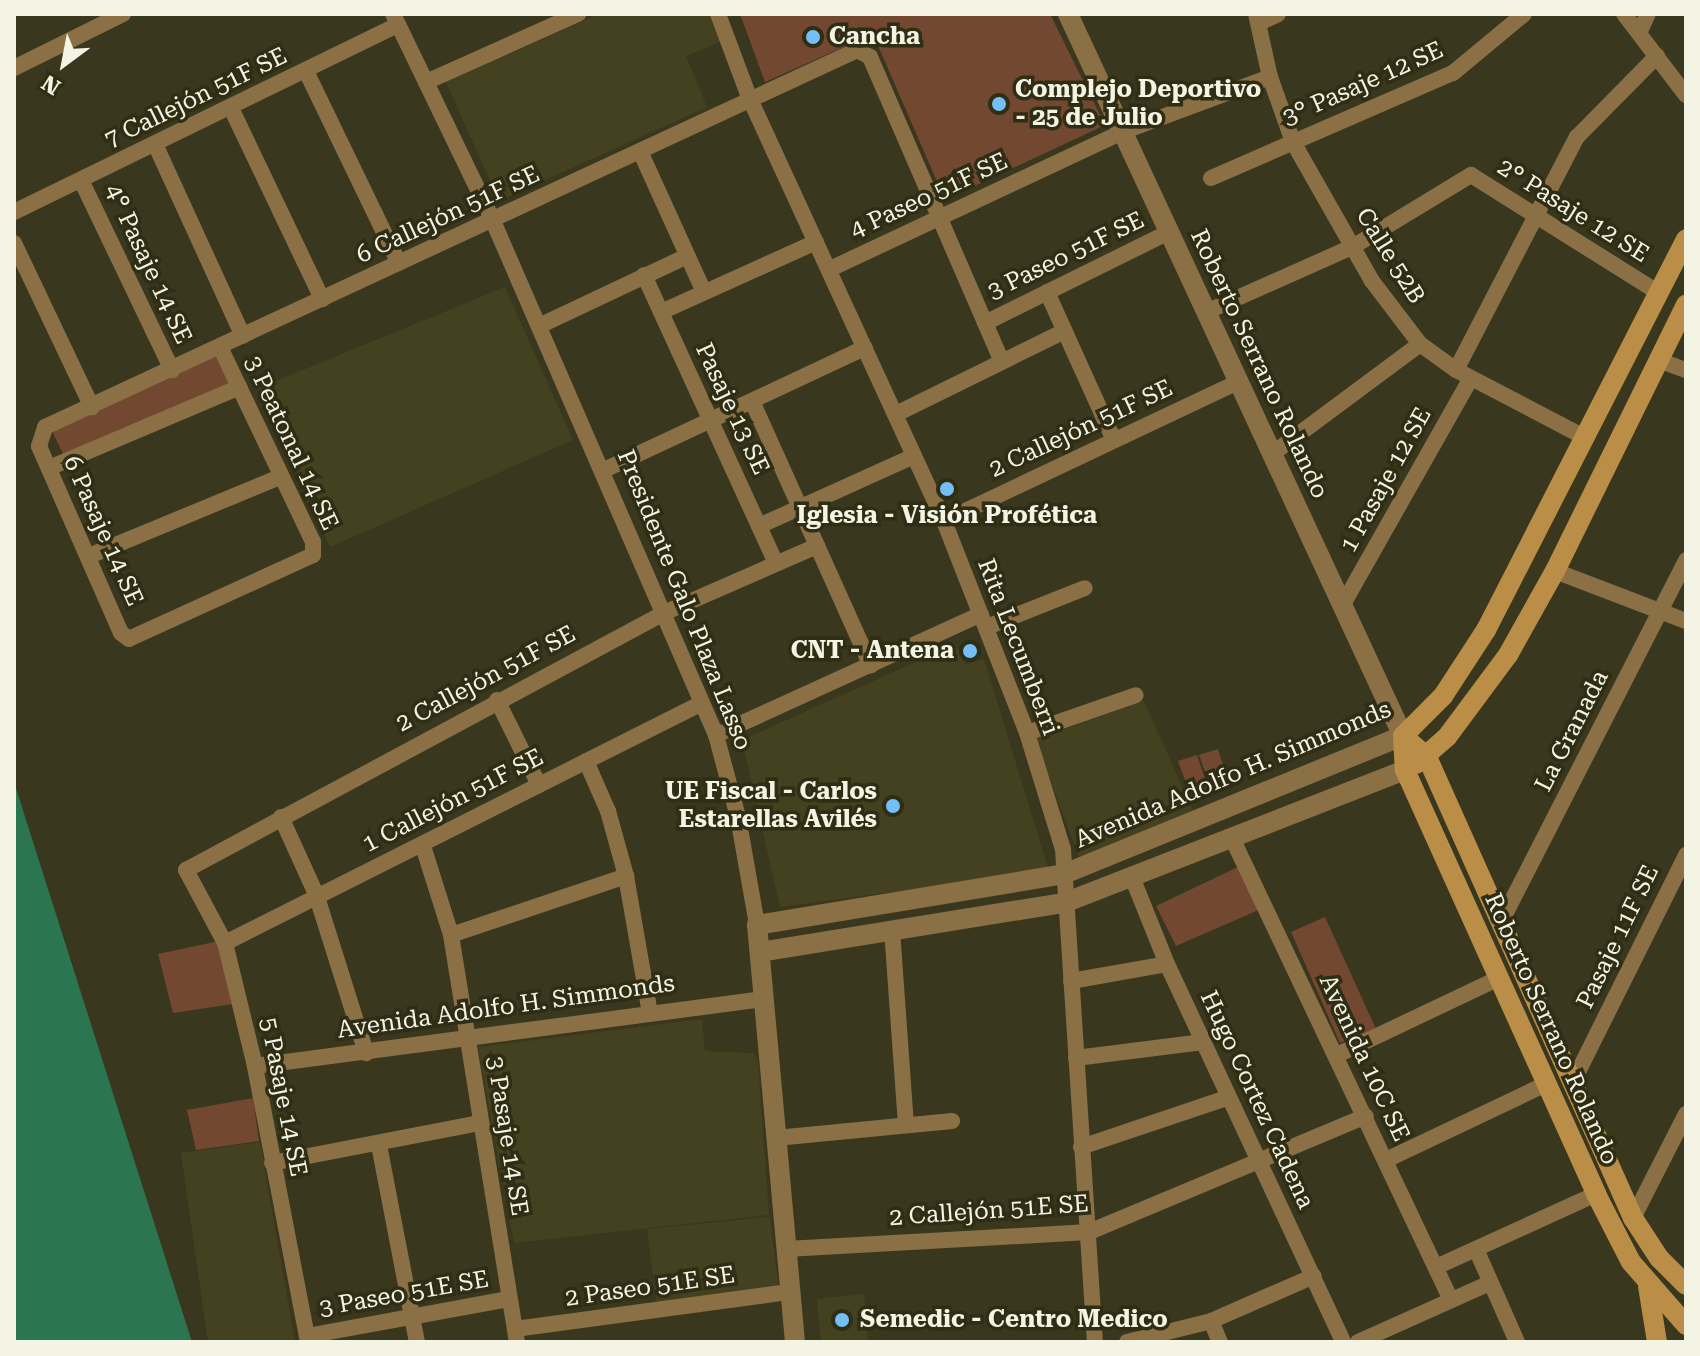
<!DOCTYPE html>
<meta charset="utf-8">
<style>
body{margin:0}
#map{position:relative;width:1700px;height:1356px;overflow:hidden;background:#39371e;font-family:"Roboto Serif",serif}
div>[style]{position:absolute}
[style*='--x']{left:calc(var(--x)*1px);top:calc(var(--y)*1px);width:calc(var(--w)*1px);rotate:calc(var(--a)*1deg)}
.built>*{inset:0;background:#444121}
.green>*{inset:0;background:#724830}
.water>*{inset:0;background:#2c7551}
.minor>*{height:16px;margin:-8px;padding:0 8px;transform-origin:8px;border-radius:8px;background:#8b6f45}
.tertiary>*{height:20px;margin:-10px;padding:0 10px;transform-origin:10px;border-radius:10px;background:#8b6f45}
.secondary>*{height:20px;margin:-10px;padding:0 10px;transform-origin:10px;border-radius:10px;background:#ba8e47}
.dots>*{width:22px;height:22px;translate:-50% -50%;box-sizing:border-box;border:4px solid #2f2d14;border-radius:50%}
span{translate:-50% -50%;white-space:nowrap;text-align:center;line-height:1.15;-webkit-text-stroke:7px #2f2d14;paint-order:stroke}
.poi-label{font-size:24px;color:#f4f4e5;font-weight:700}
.left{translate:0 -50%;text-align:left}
.right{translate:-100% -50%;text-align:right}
.street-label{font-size:24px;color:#f4f4e5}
.frame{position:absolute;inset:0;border:16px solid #f4f4e5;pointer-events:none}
.north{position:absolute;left:24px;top:24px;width:80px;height:80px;-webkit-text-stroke:6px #2f2d14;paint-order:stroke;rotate:212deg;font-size:22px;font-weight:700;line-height:32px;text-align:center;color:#f4f4e5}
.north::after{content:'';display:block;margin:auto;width:28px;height:36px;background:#f4f4e5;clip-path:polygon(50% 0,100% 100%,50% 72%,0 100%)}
</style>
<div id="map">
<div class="built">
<i style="clip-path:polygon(599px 14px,709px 14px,720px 42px,686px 56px,707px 107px,499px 201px,446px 82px)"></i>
<i style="clip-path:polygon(505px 287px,573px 440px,330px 547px,259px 388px)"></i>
<i style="clip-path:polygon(956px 644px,965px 665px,984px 659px,1049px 871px,780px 907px,742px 740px)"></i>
<i style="clip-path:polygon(1144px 701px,1193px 811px,1079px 857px,1035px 740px)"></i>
<i style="clip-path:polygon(702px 1019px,705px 1051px,754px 1053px,758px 1062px,769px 1215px,514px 1243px,478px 1047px)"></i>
<i style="clip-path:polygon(260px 1142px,295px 1342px,208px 1342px,181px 1153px)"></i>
<i style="clip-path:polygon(770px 1217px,779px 1291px,657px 1305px,647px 1229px)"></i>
<i style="clip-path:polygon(864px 1294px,868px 1342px,821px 1342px,817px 1299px)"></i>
</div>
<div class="green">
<i style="clip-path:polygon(740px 14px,1050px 14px,1105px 125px,945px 200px,873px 34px,765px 82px)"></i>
<i style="clip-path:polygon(214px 354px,232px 387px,65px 458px,51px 429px)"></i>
<i style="clip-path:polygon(1218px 749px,1230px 788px,1213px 794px,1199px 755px)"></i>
<i style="clip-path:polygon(1197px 755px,1210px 794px,1192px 799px,1178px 761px)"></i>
<i style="clip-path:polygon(1240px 866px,1261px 909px,1176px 946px,1156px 906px)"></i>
<i style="clip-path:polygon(1325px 917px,1376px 1029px,1340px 1043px,1291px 932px)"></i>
<i style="clip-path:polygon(219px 941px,233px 1004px,173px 1013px,158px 954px)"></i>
<i style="clip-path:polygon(253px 1098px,259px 1141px,196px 1150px,187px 1110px)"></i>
</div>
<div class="water">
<i style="clip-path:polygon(14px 782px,192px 1342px,14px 1342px)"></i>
</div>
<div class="minor">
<i style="--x:393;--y:14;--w:230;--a:64.2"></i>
<i style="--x:493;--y:221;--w:560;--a:66.55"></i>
<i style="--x:716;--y:735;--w:85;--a:75"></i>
<i style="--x:738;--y:817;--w:110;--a:80"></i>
<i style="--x:718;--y:14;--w:89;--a:69.5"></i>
<i style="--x:749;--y:97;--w:467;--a:65.3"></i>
<i style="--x:944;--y:521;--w:228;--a:68.6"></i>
<i style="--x:1027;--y:733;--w:121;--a:72.8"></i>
<i style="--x:1063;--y:849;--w:494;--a:86.3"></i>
<i style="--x:1256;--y:14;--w:65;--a:77.5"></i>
<i style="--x:1270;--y:77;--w:69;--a:70.5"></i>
<i style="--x:1293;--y:142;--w:160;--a:60.4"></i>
<i style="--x:1372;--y:281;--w:79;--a:52.7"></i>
<i style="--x:1420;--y:344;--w:44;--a:35.8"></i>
<i style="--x:1456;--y:370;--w:147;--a:27.6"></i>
<i style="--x:1624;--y:14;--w:102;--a:52.6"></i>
<i style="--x:1259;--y:23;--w:21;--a:-25"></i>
<i style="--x:1639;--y:33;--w:21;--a:-65"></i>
<i style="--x:14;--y:68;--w:122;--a:-26.4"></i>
<i style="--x:306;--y:71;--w:213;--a:64.2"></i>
<i style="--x:426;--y:82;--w:167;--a:-24.1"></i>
<i style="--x:231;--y:108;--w:212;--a:64.5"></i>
<i style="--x:155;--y:144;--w:211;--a:65.4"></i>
<i style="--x:640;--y:151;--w:155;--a:65.6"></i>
<i style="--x:1211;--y:178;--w:264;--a:-23.5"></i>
<i style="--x:1453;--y:73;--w:92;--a:-39.7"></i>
<i style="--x:81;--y:180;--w:211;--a:64.4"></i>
<i style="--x:14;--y:212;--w:427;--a:-26"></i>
<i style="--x:14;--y:243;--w:182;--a:64.6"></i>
<i style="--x:830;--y:269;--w:323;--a:-25.1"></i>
<i style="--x:1122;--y:132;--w:158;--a:-20.4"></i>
<i style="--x:644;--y:275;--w:317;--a:65.4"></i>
<i style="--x:1047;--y:292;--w:160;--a:65.7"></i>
<i style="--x:661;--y:312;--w:170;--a:-24.3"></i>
<i style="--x:1206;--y:312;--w:162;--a:-24"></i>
<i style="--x:1354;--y:246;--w:137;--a:-31.3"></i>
<i style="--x:1471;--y:175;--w:222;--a:32.1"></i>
<i style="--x:985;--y:323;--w:205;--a:-26.3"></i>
<i style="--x:539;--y:326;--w:164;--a:-25.3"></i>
<i style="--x:220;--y:347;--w:216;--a:64.5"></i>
<i style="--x:313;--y:542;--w:13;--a:90"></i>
<i style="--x:313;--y:555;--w:202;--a:155.5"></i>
<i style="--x:129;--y:639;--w:10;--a:-143"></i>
<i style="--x:121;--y:633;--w:204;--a:-113.7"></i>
<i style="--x:39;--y:446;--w:20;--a:-72"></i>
<i style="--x:45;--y:427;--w:895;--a:-24.9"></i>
<i style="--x:857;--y:50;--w:15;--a:28"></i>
<i style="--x:870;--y:57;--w:332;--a:66.6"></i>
<i style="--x:1658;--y:360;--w:30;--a:20"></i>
<i style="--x:1456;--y:370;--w:263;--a:-62.6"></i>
<i style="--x:1577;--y:137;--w:114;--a:-45.4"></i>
<i style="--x:752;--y:401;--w:290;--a:65.8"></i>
<i style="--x:896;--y:414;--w:188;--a:-26.2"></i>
<i style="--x:1272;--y:454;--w:184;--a:-36.6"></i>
<i style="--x:49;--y:468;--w:207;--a:-23"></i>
<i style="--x:604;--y:470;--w:288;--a:-25.1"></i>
<i style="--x:944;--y:521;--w:325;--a:-25.3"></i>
<i style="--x:759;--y:526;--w:170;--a:-24.3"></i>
<i style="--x:89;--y:556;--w:207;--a:-22.5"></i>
<i style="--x:1555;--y:571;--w:140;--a:20.9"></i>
<i style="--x:1342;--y:606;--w:262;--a:-60.5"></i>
<i style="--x:987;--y:627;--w:105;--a:-21.7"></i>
<i style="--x:497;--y:700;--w:95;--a:63.7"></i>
<i style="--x:1027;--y:733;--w:115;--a:-19.2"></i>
<i style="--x:716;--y:735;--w:291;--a:-24.5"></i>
<i style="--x:586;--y:761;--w:55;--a:66.3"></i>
<i style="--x:608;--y:811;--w:67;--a:74.5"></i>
<i style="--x:626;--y:876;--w:139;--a:80.1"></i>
<i style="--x:281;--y:817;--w:85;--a:65.6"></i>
<i style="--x:316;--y:894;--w:167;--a:72.5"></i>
<i style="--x:1232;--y:838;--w:511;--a:64.64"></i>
<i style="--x:423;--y:846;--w:93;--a:72.5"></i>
<i style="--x:451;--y:935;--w:412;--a:80.8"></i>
<i style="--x:1132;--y:877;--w:94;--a:68.1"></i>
<i style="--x:1167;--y:964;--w:417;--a:65"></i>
<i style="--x:1500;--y:924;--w:409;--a:-62.9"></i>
<i style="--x:892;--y:930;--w:194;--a:85.9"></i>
<i style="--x:451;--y:935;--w:185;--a:-18.6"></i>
<i style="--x:225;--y:943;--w:534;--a:-26.71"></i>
<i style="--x:1071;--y:981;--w:97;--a:-10"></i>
<i style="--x:1337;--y:1055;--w:179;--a:-25.4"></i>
<i style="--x:1076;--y:1058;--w:128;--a:-7.2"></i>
<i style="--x:255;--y:1066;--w:513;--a:-7.5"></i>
<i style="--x:1573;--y:1082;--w:254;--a:-63.5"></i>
<i style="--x:776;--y:1138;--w:177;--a:-5.5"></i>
<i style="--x:379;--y:1145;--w:201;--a:79.1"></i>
<i style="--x:1081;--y:1147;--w:154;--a:-18.6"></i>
<i style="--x:1386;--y:1160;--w:179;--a:-25.4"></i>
<i style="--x:272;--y:1163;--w:212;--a:-10.9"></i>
<i style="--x:1633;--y:1218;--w:117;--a:-63"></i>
<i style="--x:786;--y:1249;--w:303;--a:-3.2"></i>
<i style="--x:1089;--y:1232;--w:300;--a:-22.7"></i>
<i style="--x:1476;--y:1249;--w:102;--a:66.2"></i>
<i style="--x:1436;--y:1267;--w:176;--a:-24.5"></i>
<i style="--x:1211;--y:1321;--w:23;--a:67"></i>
<i style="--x:515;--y:1329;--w:277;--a:-7.7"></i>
<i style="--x:307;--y:1336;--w:205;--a:-10.4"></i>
<i style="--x:308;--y:1342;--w:281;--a:-100.9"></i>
<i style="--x:255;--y:1066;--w:127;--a:-103.7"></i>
<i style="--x:225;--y:943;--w:83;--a:-118.1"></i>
<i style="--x:186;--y:870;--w:545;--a:-28.26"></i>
<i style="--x:666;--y:612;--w:165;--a:-23.6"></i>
<i style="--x:1127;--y:1342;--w:87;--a:-14"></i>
<i style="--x:1211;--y:1321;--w:112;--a:-23.6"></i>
<i style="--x:1358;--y:1342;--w:145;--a:-24.1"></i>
</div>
<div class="tertiary">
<i style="--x:760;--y:952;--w:308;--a:-9.2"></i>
<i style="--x:1064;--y:903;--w:366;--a:-21.3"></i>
<i style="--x:795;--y:1342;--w:419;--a:-95.2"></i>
<i style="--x:757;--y:925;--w:311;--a:-9.4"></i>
<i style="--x:1064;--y:874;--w:366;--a:-22.2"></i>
<i style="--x:1403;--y:736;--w:796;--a:-114.89"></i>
</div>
<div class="secondary">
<i style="--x:1403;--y:736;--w:34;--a:87"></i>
<i style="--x:1405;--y:770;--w:465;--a:65.7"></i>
<i style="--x:1596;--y:1194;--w:76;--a:62.8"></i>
<i style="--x:1631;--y:1262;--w:84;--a:48.9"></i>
<i style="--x:1403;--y:736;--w:32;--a:41"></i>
<i style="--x:1427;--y:757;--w:505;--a:65.92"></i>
<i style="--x:1633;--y:1218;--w:48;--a:57"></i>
<i style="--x:1659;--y:1258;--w:38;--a:45"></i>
<i style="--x:1403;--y:736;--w:57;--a:-45"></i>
<i style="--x:1443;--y:696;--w:79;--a:-56.9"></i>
<i style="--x:1486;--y:630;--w:439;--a:-62.9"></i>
<i style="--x:1416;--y:764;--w:41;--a:-41.1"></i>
<i style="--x:1447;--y:737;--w:102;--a:-53.4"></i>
<i style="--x:1508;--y:655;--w:96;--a:-60.8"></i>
<i style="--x:1555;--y:571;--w:297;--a:-63.8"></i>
<i style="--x:1648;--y:1286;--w:57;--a:80.9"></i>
</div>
<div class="dots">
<i style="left:813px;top:37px;background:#74c0f6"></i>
<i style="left:999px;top:104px;background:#74c0f6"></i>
<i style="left:947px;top:489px;background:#74c0f6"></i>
<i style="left:970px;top:651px;background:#74c0f6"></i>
<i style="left:893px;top:806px;background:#74c0f6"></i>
<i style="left:842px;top:1320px;background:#74c0f6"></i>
</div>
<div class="poi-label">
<span class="left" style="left:829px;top:37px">Cancha</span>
<span class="left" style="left:1015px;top:104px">Complejo Deportivo<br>- 25 de Julio</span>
<span style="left:947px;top:516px">Iglesia - Visión Profética</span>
<span class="right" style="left:954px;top:651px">CNT - Antena</span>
<span class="right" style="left:877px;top:806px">UE Fiscal - Carlos<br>Estarellas Avilés</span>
<span class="left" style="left:860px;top:1320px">Semedic - Centro Medico</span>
</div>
<div class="street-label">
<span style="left:1363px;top:84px;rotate:-24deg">3° Pasaje 12 SE</span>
<span style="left:196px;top:98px;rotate:-26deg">7 Callejón 51F SE</span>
<span style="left:929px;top:196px;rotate:-25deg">4 Paseo 51F SE</span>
<span style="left:1573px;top:211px;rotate:32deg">2° Pasaje 12 SE</span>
<span style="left:448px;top:215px;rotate:-25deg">6 Callejón 51F SE</span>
<span style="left:1066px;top:256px;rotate:-26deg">3 Paseo 51F SE</span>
<span style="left:1390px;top:256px;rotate:58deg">Calle 52B</span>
<span style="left:148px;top:264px;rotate:65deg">4° Pasaje 14 SE</span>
<span style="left:1259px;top:364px;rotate:65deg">Roberto Serrano Rolando</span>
<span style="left:732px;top:409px;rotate:65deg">Pasaje 13 SE</span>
<span style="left:1081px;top:429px;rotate:-25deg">2 Callejón 51F SE</span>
<span style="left:291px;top:443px;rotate:65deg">3 Peatonal 14 SE</span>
<span style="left:1386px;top:480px;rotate:-61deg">1 Pasaje 12 SE</span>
<span style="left:103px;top:531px;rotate:66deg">6 Pasaje 14 SE</span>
<span style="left:684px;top:600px;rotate:68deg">Presidente Galo Plaza Lasso</span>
<span style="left:1018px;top:647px;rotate:69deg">Rita Lecumberri</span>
<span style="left:486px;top:679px;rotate:-28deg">2 Callejón 51F SE</span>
<span style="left:1572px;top:731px;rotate:-63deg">La Granada</span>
<span style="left:1233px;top:775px;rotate:-23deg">Avenida Adolfo H. Simmonds</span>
<span style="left:453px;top:801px;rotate:-27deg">1 Callejón 51F SE</span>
<span style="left:1618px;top:937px;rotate:-64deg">Pasaje 11F SE</span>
<span style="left:506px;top:1007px;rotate:-8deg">Avenida Adolfo H. Simmonds</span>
<span style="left:1551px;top:1029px;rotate:66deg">Roberto Serrano Rolando</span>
<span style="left:1364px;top:1058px;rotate:65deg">Avenida 10C SE</span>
<span style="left:283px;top:1097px;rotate:79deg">5 Pasaje 14 SE</span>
<span style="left:1257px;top:1100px;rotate:65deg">Hugo Cortez Cadena</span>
<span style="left:507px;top:1136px;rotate:81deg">3 Pasaje 14 SE</span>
<span style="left:989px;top:1211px;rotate:-4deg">2 Callejón 51E SE</span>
<span style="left:650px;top:1287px;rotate:-8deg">2 Paseo 51E SE</span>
<span style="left:404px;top:1294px;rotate:-10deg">3 Paseo 51E SE</span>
</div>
<div class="frame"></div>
<div class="north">N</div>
</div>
